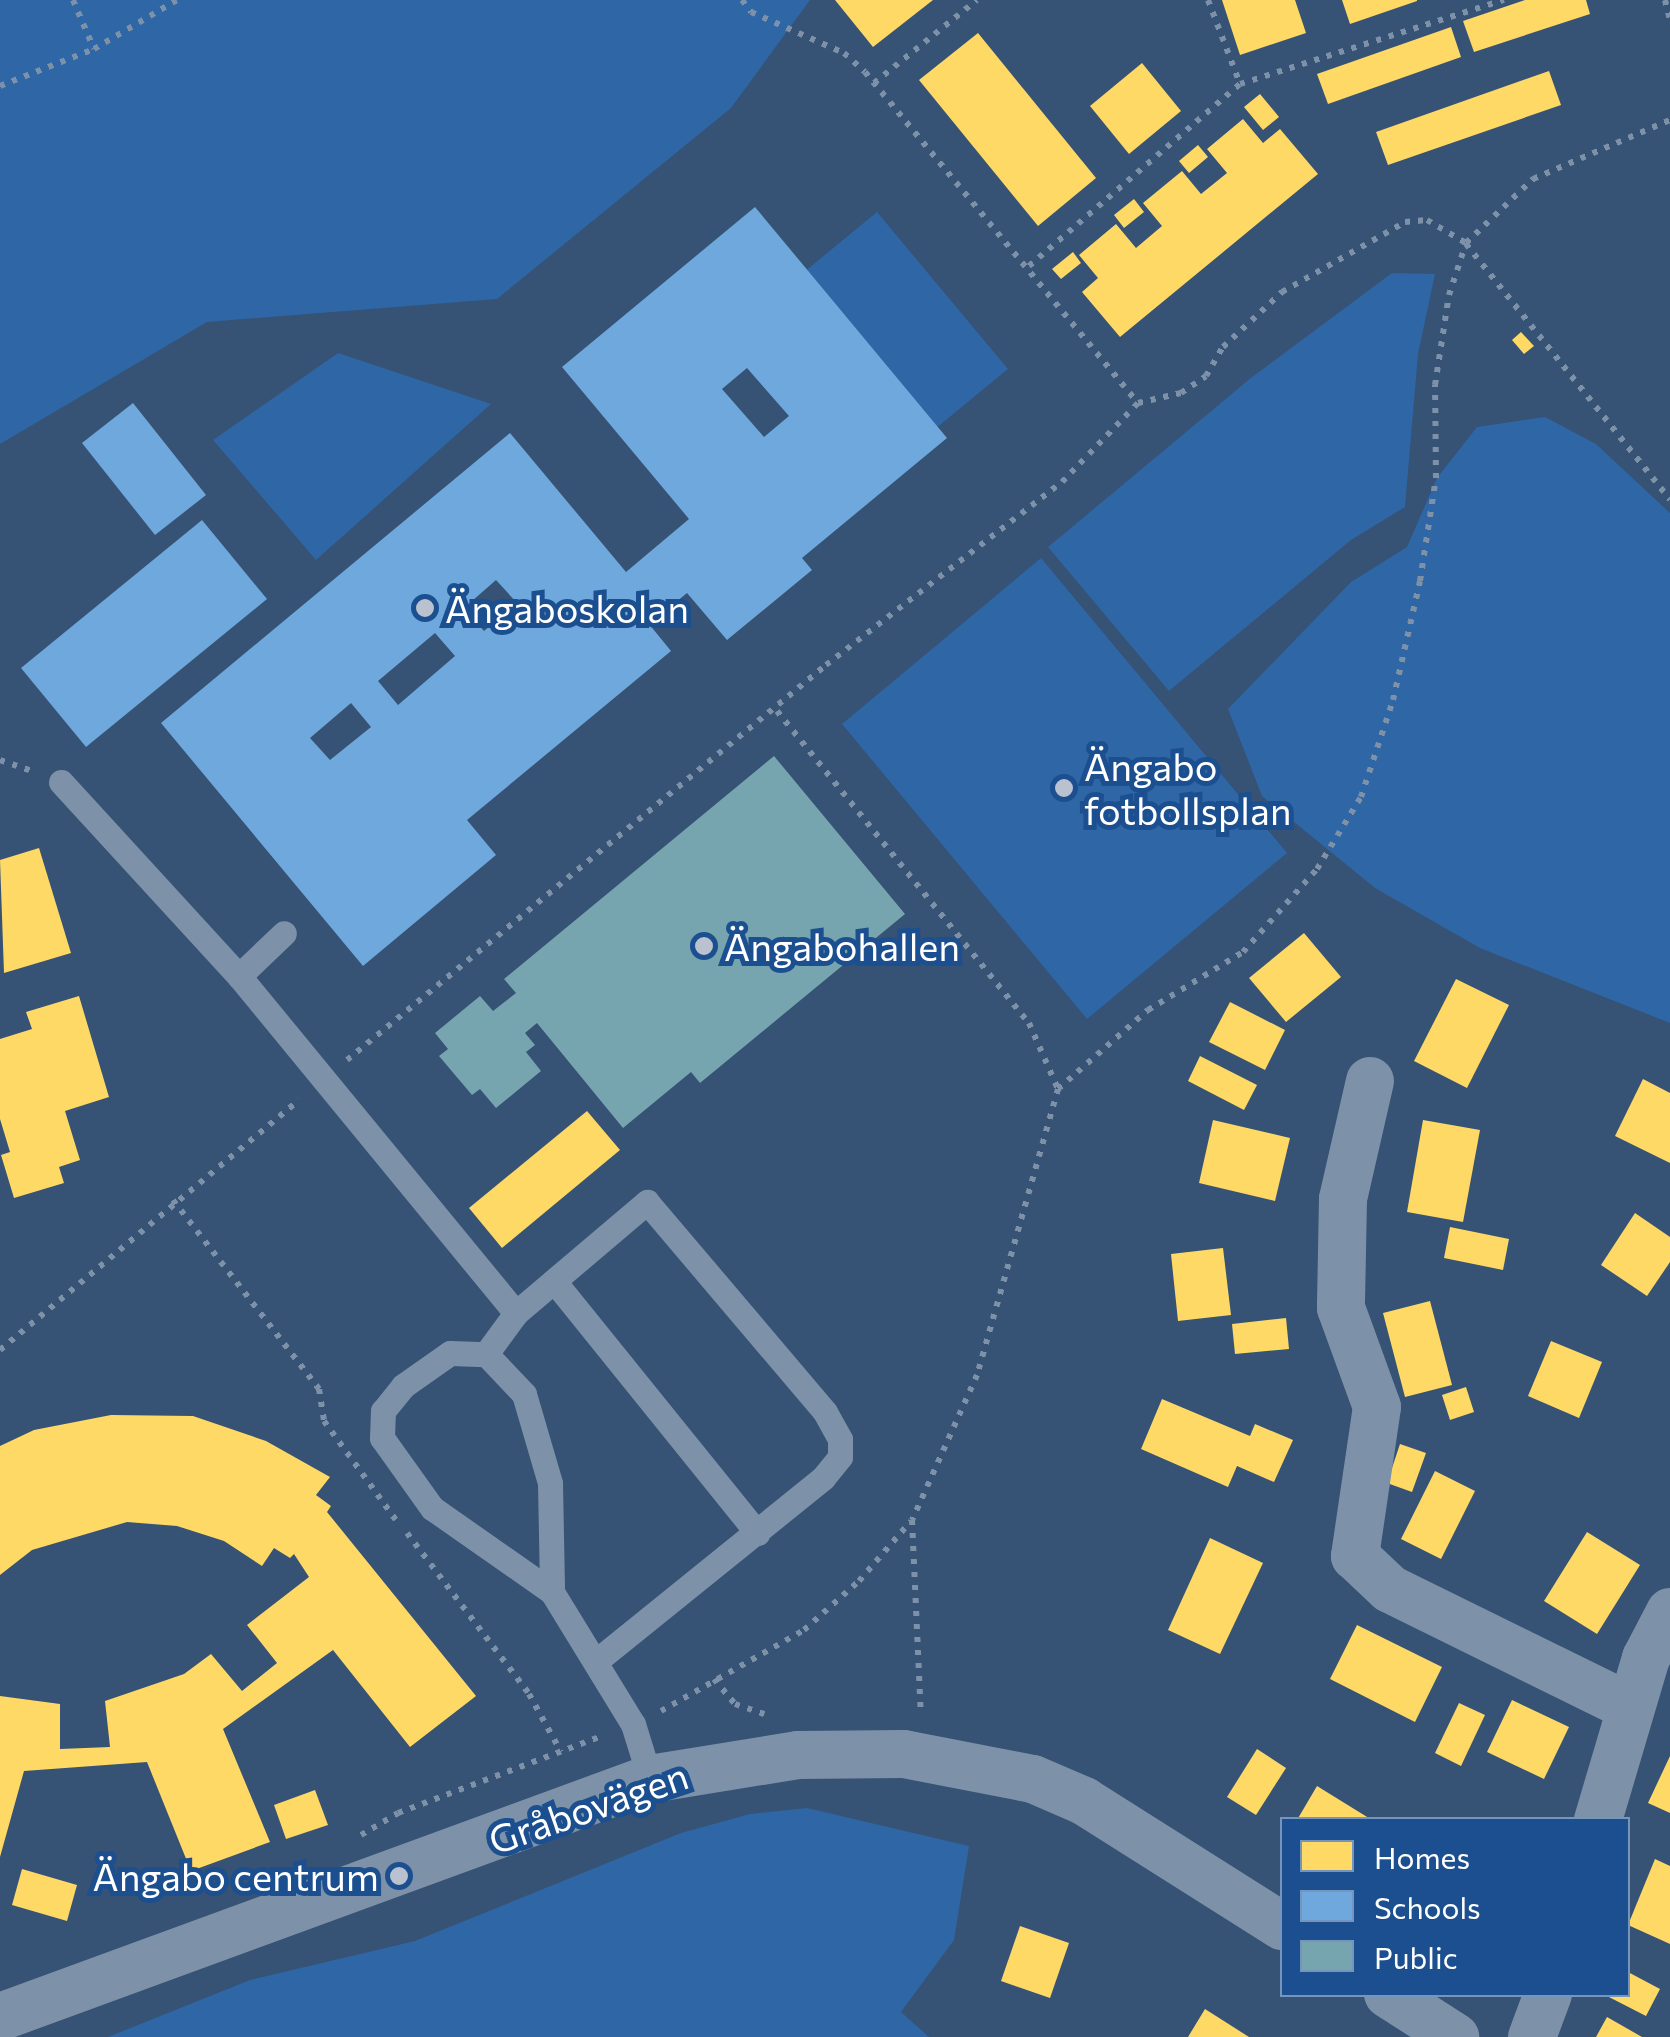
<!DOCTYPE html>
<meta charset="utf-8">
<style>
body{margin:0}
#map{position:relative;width:1670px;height:2037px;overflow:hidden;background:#365274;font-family:Commissioner,sans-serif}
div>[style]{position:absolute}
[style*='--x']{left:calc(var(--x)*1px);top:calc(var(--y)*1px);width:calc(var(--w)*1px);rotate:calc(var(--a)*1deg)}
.green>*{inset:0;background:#2f66a5}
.homes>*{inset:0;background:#ffd966}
.schools>*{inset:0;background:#6fa8dc}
.public>*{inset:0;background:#76a5af}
.path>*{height:6px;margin-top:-3px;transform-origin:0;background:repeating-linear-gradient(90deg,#7d92a8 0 5px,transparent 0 13px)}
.lane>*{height:25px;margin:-12.5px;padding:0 12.5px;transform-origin:12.5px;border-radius:12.5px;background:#7d92a8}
.street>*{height:48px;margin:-24px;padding:0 24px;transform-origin:24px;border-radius:24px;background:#7d92a8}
.dots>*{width:28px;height:28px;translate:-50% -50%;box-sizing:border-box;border:5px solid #1b4f8f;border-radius:50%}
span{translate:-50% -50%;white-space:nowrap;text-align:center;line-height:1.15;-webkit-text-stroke:10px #1b4f8f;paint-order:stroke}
.poi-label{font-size:38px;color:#fff}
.left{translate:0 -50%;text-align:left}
.right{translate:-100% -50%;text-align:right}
.street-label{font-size:38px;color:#fff}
.legend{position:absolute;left:1280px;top:1817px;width:350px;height:180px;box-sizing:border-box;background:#1b4f8f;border:2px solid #7695bc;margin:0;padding:12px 18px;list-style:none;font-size:30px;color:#fff}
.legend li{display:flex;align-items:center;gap:20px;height:50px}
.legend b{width:50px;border:2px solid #7695bc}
</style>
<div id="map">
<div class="green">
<i style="clip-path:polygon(0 0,810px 0,731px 108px,497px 299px,207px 322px,0 444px)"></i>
<i style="clip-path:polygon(877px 212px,1008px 369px,935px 429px,804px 272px)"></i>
<i style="clip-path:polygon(1392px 273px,1435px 274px,1418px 354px,1405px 507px,1351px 540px,1169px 691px,1048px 547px,1252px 377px)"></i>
<i style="clip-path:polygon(338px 353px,491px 404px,316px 560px,213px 440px)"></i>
<i style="clip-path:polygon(1545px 417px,1596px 444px,1670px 513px,1670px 1023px,1480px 948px,1375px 888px,1262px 796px,1228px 709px,1351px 582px,1407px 547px,1437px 478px,1477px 427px)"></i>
<i style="clip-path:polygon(1041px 558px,1287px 853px,1087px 1019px,842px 724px)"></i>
<i style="clip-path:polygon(807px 1808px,969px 1846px,954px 1940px,901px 2012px,929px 2037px,108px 2037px,250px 1980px,415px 1941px,681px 1833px,750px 1814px)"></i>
</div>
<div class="homes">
<i style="clip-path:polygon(835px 0,933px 0,873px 47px)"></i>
<i style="clip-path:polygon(1222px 0,1295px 0,1306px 33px,1240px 55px)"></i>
<i style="clip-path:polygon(1342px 0,1417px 0,1417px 1px,1350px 24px)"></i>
<i style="clip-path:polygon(1525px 0,1586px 0,1590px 14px,1474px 52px,1463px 21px)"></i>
<i style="clip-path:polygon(1451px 27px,1461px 57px,1328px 104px,1317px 74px)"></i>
<i style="clip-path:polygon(978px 33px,1096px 178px,1038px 226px,919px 80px)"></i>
<i style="clip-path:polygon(1142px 63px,1181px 111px,1129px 154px,1090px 106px)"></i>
<i style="clip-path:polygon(1549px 71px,1561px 105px,1388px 165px,1376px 132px)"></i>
<i style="clip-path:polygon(1260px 94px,1279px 117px,1263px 130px,1244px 107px)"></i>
<i style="clip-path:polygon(1243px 119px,1263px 143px,1280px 129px,1318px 174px,1120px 337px,1082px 292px,1098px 278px,1079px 255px,1116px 224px,1136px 248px,1162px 226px,1143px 203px,1182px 171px,1201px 194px,1227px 173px,1207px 149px)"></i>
<i style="clip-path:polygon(1198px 145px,1208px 157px,1189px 173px,1179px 161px)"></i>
<i style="clip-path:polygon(1134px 199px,1144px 212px,1124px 228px,1114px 215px)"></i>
<i style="clip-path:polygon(1073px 252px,1081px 263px,1061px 279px,1052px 269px)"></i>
<i style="clip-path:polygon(1521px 332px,1534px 346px,1524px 354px,1512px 340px)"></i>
<i style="clip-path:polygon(39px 848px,71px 953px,4px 973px,0 860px)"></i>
<i style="clip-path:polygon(1304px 933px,1341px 977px,1286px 1022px,1249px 978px)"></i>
<i style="clip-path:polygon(1456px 979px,1509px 1005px,1467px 1088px,1414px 1061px)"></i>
<i style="clip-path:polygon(79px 996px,109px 1097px,65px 1111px,80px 1160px,59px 1167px,64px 1183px,14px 1198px,1px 1155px,10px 1152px,0 1119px,0 1039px,32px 1029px,26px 1012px)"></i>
<i style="clip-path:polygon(1230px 1002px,1285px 1030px,1265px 1070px,1209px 1042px)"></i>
<i style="clip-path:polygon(1200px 1056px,1257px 1085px,1244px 1110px,1188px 1081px)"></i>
<i style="clip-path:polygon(1643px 1079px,1670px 1093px,1670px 1163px,1615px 1136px)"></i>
<i style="clip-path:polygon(587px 1111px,620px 1150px,502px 1248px,469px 1208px)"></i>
<i style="clip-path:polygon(1213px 1120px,1290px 1138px,1275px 1201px,1199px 1183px)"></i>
<i style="clip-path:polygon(1423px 1120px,1480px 1130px,1463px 1222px,1407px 1212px)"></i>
<i style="clip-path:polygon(1635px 1213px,1670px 1237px,1670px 1262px,1647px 1296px,1601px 1265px)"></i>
<i style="clip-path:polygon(1450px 1227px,1509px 1239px,1503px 1270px,1444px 1258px)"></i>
<i style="clip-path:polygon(1223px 1248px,1231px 1315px,1178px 1321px,1171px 1254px)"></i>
<i style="clip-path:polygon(1430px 1301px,1452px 1385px,1405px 1397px,1383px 1313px)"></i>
<i style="clip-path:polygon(1286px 1318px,1289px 1349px,1235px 1354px,1232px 1324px)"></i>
<i style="clip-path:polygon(1551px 1341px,1602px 1362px,1579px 1418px,1528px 1396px)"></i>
<i style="clip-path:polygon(1466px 1387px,1474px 1412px,1450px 1420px,1442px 1395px)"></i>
<i style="clip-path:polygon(1162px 1399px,1250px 1436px,1255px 1424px,1293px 1440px,1274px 1482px,1237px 1466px,1228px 1487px,1141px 1449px)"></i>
<i style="clip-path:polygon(111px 1415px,193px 1416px,266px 1441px,330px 1477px,316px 1495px,331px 1506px,327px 1512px,476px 1696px,410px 1747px,333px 1650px,223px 1729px,270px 1842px,191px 1871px,147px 1762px,24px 1771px,0 1857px,0 1696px,60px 1704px,60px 1749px,110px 1747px,105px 1701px,184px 1674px,211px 1654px,242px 1691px,277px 1663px,247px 1625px,309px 1577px,294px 1554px,290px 1558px,274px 1548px,262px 1566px,224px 1541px,177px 1526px,127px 1522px,32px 1550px,0 1575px,0 1446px,34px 1430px)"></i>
<i style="clip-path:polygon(1400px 1444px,1426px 1453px,1412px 1492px,1387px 1483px)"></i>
<i style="clip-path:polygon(1435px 1471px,1475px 1491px,1441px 1559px,1401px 1539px)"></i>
<i style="clip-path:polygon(1587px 1532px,1640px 1565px,1597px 1634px,1544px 1601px)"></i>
<i style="clip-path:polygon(1210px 1538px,1263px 1563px,1220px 1654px,1168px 1630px)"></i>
<i style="clip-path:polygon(1357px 1625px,1442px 1667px,1415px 1722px,1330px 1679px)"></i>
<i style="clip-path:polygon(1512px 1700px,1569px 1727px,1544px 1779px,1487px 1752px)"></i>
<i style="clip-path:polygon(1459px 1703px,1485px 1715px,1461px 1766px,1435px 1753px)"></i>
<i style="clip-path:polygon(1257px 1749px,1286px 1768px,1256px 1815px,1227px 1797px)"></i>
<i style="clip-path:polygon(1670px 1756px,1670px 1813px,1648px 1803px)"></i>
<i style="clip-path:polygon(1317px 1786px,1372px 1820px,1297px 1820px)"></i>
<i style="clip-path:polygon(315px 1790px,328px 1825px,286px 1839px,274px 1805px)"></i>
<i style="clip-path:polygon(1655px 1859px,1670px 1866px,1670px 1944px,1628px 1925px)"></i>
<i style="clip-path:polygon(22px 1869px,77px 1885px,67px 1921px,12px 1905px)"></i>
<i style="clip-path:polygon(1020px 1926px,1069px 1943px,1050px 1998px,1001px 1981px)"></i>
<i style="clip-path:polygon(1628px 1972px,1660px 1989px,1646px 2016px,1603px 1994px,1628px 1994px)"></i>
<i style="clip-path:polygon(1205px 2009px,1249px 2037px,1188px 2037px)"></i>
<i style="clip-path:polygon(1607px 2017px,1642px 2037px,1596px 2037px)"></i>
</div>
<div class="schools">
<i style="clip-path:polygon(evenodd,755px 207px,947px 438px,802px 558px,812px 570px,727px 640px,687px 593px,649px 624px,671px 651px,467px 820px,496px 855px,363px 966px,161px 723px,510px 433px,626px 572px,689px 519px,562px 367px,755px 207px,747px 368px,789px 416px,764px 437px,722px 389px,747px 368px,755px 207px,496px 580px,517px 603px,484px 631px,464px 608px,496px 580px,755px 207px,435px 633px,455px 656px,398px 705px,378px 681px,435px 633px,755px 207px,351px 703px,371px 727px,330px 760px,310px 738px,351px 703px)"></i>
<i style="clip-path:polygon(133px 403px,206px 495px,155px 535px,82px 443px)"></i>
<i style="clip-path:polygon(202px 520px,267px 599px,86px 747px,21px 668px)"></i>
</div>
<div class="public">
<i style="clip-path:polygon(774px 756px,905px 914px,700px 1083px,691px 1072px,623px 1128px,537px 1023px,525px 1033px,535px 1045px,526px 1052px,541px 1071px,496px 1108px,480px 1089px,472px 1095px,439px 1056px,448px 1049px,435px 1033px,480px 996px,493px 1011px,516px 993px,504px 979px)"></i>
</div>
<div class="path">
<i style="--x:73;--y:0;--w:53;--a:66.8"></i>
<i style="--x:742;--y:0;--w:15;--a:53"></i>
<i style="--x:751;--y:12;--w:102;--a:23.8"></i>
<i style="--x:844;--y:53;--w:28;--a:42"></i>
<i style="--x:865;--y:72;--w:429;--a:50.5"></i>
<i style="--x:1208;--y:0;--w:90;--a:69.1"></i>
<i style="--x:1665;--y:0;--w:21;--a:76"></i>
<i style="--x:874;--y:83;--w:132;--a:-38.9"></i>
<i style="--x:0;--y:86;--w:101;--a:-21.5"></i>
<i style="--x:94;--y:49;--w:96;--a:-30.6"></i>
<i style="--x:1466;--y:244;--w:327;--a:51.4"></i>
<i style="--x:1029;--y:266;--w:279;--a:-40.8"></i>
<i style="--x:1240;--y:84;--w:277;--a:-17.7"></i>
<i style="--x:777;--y:711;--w:401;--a:51.1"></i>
<i style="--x:1029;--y:1023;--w:72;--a:66.3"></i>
<i style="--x:1058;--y:1089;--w:297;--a:105.8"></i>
<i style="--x:977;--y:1375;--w:159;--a:114.1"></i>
<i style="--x:912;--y:1520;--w:195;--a:87.4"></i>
<i style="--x:0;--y:760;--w:34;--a:19"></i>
<i style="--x:347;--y:1060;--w:621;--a:-39.51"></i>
<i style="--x:826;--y:665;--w:299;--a:-37.8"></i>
<i style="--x:1062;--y:482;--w:110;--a:-46.1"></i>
<i style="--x:1138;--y:403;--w:44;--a:-13.1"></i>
<i style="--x:1181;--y:393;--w:30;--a:-34"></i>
<i style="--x:1206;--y:376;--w:34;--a:-60"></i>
<i style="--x:1223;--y:347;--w:81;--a:-43"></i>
<i style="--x:1282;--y:292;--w:142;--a:-29.6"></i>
<i style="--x:1405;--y:222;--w:22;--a:-5"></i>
<i style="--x:1427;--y:220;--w:45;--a:30.5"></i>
<i style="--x:1466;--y:243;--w:93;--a:-43.7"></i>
<i style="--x:1533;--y:179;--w:149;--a:-23.3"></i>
<i style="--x:1058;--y:1089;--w:120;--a:-41.3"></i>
<i style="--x:1148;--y:1010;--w:111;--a:-31.4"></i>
<i style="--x:1243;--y:952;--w:111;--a:-48.3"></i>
<i style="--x:1317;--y:869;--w:84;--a:-58.6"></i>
<i style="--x:1361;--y:797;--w:102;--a:-71.7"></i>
<i style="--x:1393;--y:700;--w:122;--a:-77.2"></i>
<i style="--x:1420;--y:581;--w:104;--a:-81.2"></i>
<i style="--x:1436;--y:478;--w:93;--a:-90.6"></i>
<i style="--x:1435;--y:385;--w:91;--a:-81.2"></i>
<i style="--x:1449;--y:295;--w:55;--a:-71.9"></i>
<i style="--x:173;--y:1200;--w:239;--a:52.3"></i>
<i style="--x:319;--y:1389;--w:32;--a:81"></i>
<i style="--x:324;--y:1421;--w:122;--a:54"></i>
<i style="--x:0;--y:1350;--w:390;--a:-39.9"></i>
<i style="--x:407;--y:1533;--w:202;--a:52.8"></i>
<i style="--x:529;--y:1694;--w:66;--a:61.1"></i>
<i style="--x:714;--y:1679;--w:33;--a:50"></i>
<i style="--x:735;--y:1704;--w:31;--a:19"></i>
<i style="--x:661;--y:1711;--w:164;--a:-29.5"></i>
<i style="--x:804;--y:1630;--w:74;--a:-41.7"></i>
<i style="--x:859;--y:1581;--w:79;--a:-49.1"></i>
<i style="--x:361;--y:1835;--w:43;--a:-30.7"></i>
<i style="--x:398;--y:1813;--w:220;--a:-20.7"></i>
</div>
<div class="lane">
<i style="--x:61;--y:782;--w:263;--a:47.5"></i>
<i style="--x:239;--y:976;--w:436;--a:50.6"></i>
<i style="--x:239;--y:976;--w:62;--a:-43.7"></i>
<i style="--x:554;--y:1281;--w:324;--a:51.1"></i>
<i style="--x:486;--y:1354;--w:51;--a:-53.8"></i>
<i style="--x:516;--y:1313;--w:172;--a:-40.3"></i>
<i style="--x:647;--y:1202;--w:275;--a:49.7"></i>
<i style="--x:825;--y:1412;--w:31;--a:61"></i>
<i style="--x:840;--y:1439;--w:18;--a:90"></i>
<i style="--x:840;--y:1457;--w:27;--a:129"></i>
<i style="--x:823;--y:1478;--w:288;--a:141.1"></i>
<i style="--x:552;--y:1592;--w:146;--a:-145"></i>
<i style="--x:432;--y:1508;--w:86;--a:-125.5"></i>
<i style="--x:382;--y:1438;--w:27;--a:-88"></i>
<i style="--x:383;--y:1411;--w:32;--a:-51"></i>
<i style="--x:403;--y:1386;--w:57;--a:-35.1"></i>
<i style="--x:450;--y:1353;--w:36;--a:2"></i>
<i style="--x:486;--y:1354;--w:55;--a:46.5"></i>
<i style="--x:524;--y:1394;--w:93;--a:73.7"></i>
<i style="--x:550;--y:1483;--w:109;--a:88.9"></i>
<i style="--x:552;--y:1592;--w:155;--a:58.5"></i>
<i style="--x:633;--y:1724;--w:58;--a:72.8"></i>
</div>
<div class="street">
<i style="--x:1370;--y:1081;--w:121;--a:102.9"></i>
<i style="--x:1343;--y:1199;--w:109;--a:91.1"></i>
<i style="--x:1341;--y:1308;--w:105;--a:70"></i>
<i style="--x:1377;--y:1407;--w:151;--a:98.4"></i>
<i style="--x:1355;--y:1556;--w:48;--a:43.3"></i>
<i style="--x:1390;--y:1589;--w:267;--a:26.2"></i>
<i style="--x:1598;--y:1820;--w:169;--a:-73.5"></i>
<i style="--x:1646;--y:1658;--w:52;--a:-62.4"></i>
<i style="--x:1388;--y:1994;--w:80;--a:32.7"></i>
<i style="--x:0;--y:2017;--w:692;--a:-20.11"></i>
<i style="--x:650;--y:1779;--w:150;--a:-9.2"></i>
<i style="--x:798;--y:1755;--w:106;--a:-0.5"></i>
<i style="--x:904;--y:1754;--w:131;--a:11"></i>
<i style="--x:1033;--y:1779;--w:56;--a:23.3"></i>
<i style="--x:1084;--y:1801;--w:234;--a:32.3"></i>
<i style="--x:1532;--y:2037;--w:46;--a:-69.6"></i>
</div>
<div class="dots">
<i style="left:425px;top:608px;background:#b9c2ce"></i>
<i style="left:1064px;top:788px;background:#b9c2ce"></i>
<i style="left:704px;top:946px;background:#b9c2ce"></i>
<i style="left:399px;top:1876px;background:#b9c2ce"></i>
</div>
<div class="poi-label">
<span class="left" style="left:445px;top:608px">Ängaboskolan</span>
<span class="left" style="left:1084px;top:788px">Ängabo<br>fotbollsplan</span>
<span class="left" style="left:724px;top:946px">Ängabohallen</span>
<span class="right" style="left:379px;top:1876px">Ängabo centrum</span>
</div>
<div class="street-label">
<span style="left:588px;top:1807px;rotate:-19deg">Gråbovägen</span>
</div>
<ul class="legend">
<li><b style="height:28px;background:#ffd966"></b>Homes</li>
<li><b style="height:28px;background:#6fa8dc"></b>Schools</li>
<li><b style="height:28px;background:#76a5af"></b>Public</li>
</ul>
</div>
